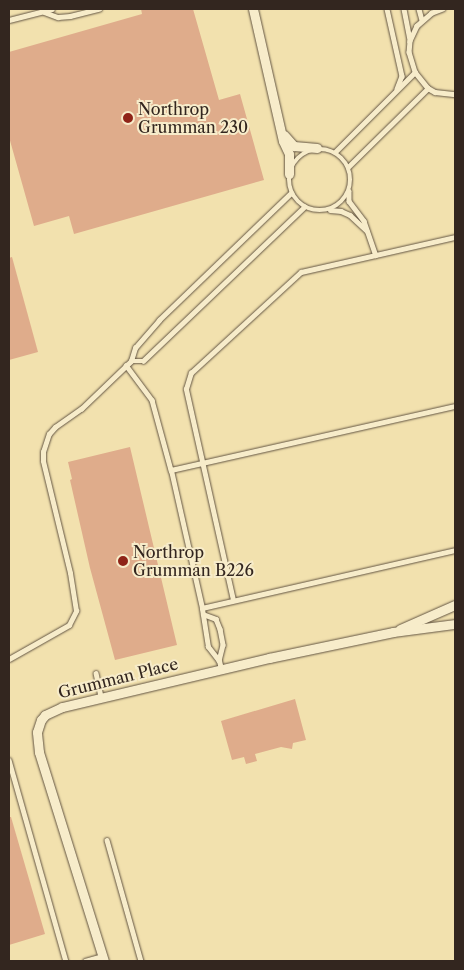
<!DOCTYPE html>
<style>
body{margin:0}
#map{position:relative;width:464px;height:970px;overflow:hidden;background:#f2e1ae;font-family:"Libre Caslon Text",serif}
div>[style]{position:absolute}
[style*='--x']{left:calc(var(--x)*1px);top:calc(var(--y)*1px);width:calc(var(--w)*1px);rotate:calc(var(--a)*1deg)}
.building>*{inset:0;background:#dfac8b}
.roads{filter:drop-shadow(0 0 1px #635543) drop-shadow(0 0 1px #635543)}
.service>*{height:4.5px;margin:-2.25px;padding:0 2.25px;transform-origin:2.25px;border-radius:2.25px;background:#f7ecca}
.service>.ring{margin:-2.25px;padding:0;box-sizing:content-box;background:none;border:4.5px solid #f7ecca;border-radius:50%}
.minor>*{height:9px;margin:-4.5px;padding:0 4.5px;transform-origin:4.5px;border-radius:4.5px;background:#f7ecca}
.dots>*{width:14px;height:14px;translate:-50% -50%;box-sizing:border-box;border:2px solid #f7ecca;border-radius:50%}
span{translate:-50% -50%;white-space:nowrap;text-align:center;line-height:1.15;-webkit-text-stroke:4px #f7ecca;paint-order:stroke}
.poi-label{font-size:16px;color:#33261f}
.left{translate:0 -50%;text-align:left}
.street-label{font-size:16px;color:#33261f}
.frame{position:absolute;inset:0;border:10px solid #33261f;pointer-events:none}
</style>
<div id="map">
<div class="building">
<i style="clip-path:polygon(141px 9px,193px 9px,219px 100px,240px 94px,264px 180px,74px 234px,69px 216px,34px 226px,9px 137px,9px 52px,142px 14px)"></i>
<i style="clip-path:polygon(12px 257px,38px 352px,9px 360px,9px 258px)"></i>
<i style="clip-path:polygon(130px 447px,177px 645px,115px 660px,90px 568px,70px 480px,72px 479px,68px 462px)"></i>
<i style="clip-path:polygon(295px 699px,306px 740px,293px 743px,292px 749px,281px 747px,255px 754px,257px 761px,246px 764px,244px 757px,232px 760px,221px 721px)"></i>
<i style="clip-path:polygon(9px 817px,11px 817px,45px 934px,9px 945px)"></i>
</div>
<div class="roads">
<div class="service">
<i style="--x:387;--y:9;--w:69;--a:77.4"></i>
<i style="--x:402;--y:76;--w:14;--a:111"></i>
<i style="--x:404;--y:9;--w:31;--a:79"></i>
<i style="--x:419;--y:9;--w:11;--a:75"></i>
<i style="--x:443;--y:9;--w:12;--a:160"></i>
<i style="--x:432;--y:13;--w:20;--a:139"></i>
<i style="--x:417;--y:26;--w:17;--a:115"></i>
<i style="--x:410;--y:41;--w:11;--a:95"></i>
<i style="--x:409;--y:52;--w:21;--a:73"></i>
<i style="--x:415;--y:72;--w:21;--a:51"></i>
<i style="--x:428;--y:88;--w:8;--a:30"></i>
<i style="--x:435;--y:92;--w:20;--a:6"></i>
<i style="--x:44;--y:12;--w:15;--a:20"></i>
<i style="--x:58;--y:17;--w:12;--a:-5"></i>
<i style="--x:70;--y:16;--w:30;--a:-14"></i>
<i style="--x:9;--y:20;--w:44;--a:-14.3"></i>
<i class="ring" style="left:289px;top:149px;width:57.5px;height:57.5px"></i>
<i style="--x:335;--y:152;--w:113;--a:-45"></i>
<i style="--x:348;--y:167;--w:112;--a:-44.6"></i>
<i style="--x:349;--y:191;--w:10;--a:90"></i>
<i style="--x:349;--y:201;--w:25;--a:53"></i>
<i style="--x:364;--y:221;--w:36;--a:71"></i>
<i style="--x:330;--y:210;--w:11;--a:5"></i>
<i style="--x:341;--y:211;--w:10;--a:24"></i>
<i style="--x:350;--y:215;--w:23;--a:43"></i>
<i style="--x:131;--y:361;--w:12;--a:0"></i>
<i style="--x:143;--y:361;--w:223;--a:-43.7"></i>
<i style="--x:126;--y:365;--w:44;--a:53.4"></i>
<i style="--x:152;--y:400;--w:73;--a:74.8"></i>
<i style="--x:233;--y:600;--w:216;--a:-102.6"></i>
<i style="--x:186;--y:389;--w:17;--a:-73"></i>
<i style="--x:191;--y:373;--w:149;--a:-42.6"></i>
<i style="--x:301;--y:272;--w:158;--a:-12.8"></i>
<i style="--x:202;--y:608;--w:260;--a:-12.9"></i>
<i style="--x:203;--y:614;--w:14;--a:21"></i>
<i style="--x:216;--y:619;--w:11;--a:68"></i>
<i style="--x:220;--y:629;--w:16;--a:79"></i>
<i style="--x:223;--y:645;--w:16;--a:104"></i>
<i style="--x:9;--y:659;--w:69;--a:-29.5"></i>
<i style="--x:69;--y:625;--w:16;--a:-63"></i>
<i style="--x:76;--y:611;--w:38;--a:-99"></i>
<i style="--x:70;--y:573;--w:115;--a:-103.6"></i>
<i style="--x:43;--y:461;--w:9;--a:-90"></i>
<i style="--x:43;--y:452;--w:19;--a:-72"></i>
<i style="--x:49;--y:434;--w:9;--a:-49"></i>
<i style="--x:55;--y:427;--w:32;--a:-35"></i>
<i style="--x:81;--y:409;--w:69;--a:-43.8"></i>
<i style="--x:131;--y:361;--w:14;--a:-73"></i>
<i style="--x:135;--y:348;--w:37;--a:-49"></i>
<i style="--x:159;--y:320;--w:183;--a:-43.9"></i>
<i style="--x:221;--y:669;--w:8;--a:-104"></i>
<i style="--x:219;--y:661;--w:18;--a:-128"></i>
<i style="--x:208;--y:647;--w:39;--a:-99"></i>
<i style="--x:202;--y:608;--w:141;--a:-102.7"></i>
<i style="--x:171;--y:470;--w:291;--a:-12.7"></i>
<i style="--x:96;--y:673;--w:25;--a:78"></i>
<i style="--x:9;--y:760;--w:209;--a:74.2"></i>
<i style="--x:107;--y:840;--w:126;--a:74.3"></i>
<i style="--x:85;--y:961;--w:18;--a:-16"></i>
</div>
<div class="minor">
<i style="--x:253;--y:9;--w:135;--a:77.2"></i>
<i style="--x:283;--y:141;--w:14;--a:65"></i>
<i style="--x:289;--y:154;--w:20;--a:90"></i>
<i style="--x:284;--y:135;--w:15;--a:48"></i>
<i style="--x:294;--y:146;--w:23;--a:5"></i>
<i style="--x:400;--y:629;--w:60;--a:-23.6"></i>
<i style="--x:104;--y:961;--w:219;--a:-107.3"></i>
<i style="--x:39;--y:752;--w:20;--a:-96"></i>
<i style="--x:37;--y:732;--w:13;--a:-72"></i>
<i style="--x:41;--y:720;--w:6;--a:-51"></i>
<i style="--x:45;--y:715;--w:19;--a:-25"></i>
<i style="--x:62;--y:707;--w:213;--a:-13.3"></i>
<i style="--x:269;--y:658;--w:127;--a:-11.8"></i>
<i style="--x:393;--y:632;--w:63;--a:-7.4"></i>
</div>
</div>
<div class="dots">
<i style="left:128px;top:118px;background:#8f2418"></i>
<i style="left:123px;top:561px;background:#8f2418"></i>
</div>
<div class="poi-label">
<span class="left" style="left:138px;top:118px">Northrop<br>Grumman 230</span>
<span class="left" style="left:133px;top:561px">Northrop<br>Grumman B226</span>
</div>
<div class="street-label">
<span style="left:118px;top:678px;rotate:-14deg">Grumman Place</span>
</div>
<div class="frame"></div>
</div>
